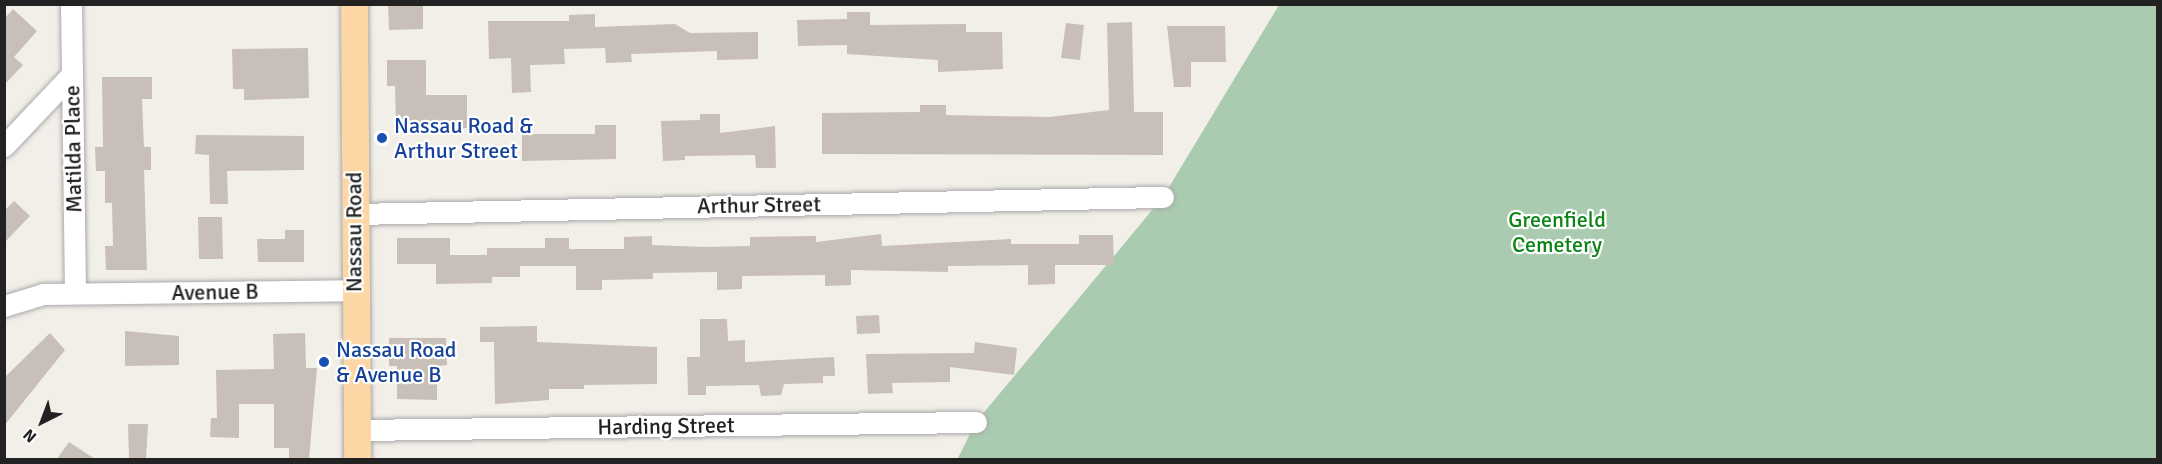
<!DOCTYPE html>
<style>
body{margin:0}
#map{position:relative;width:2162px;height:464px;overflow:hidden;background:#f2efe9;font-family:Signika,sans-serif}
div>[style]{position:absolute}
[style*='--x']{left:calc(var(--x)*1px);top:calc(var(--y)*1px);width:calc(var(--w)*1px);rotate:calc(var(--a)*1deg)}
.cemetery>*{inset:0;background:#aacbaf}
.building>*{inset:0;background:#c7bfb8}
.roads{filter:drop-shadow(0 0 2px #a9a9a9) drop-shadow(0 0 2px #a9a9a9)}
.minor>*{height:21px;margin:-10.5px;padding:0 10.5px;transform-origin:10.5px;border-radius:10.5px;background:#fff}
.major>*{height:27px;margin:-13.5px;padding:0 13.5px;transform-origin:13.5px;border-radius:13.5px;background:#fcd6a4}
.dots>*{width:16px;height:16px;translate:-50% -50%;box-sizing:border-box;border:3px solid #fff;border-radius:50%}
span{translate:-50% -50%;white-space:nowrap;text-align:center;line-height:1.15;-webkit-text-stroke:4.5px #fff;paint-order:stroke}
.transit-label{font-size:22px;color:#164399}
.left{translate:0 -50%;text-align:left}
.street-label{font-size:22px;color:#222}
.park-label{font-size:22px;color:#0c8416}
.frame{position:absolute;inset:0;border:6px solid #222;pointer-events:none}
.north{position:absolute;left:12px;top:392px;width:60px;height:60px;-webkit-text-stroke:4px #fff;paint-order:stroke;rotate:222deg;font-size:16px;font-weight:700;line-height:24px;text-align:center;color:#222}
.north::after{content:'';display:block;margin:auto;width:21px;height:27px;background:#222;clip-path:polygon(50% 0,100% 100%,50% 72%,0 100%)}
</style>
<div id="map">
<div class="cemetery">
<i style="clip-path:polygon(1279px 5px,2157px 5px,2157px 459px,957px 460px,976px 422px,1163px 197px)"></i>
</div>
<div class="building">
<i style="clip-path:polygon(423px 4px,423px 29px,389px 30px,388px 5px)"></i>
<i style="clip-path:polygon(13px 9px,37px 31px,14px 57px,23px 65px,4px 85px,4px 19px)"></i>
<i style="clip-path:polygon(847px 12px,870px 12px,870px 25px,966px 24px,966px 32px,1002px 32px,1003px 69px,938px 72px,938px 60px,847px 54px,847px 45px,798px 46px,797px 20px,847px 19px)"></i>
<i style="clip-path:polygon(595px 14px,595px 27px,675px 24px,690px 33px,758px 32px,758px 59px,717px 60px,717px 51px,631px 54px,632px 62px,606px 63px,605px 48px,564px 49px,565px 64px,530px 65px,531px 92px,512px 93px,511px 58px,489px 59px,488px 21px,569px 21px,569px 15px)"></i>
<i style="clip-path:polygon(1132px 22px,1134px 112px,1163px 112px,1163px 155px,822px 154px,822px 113px,920px 112px,920px 105px,946px 105px,946px 115px,1049px 117px,1109px 110px,1107px 23px)"></i>
<i style="clip-path:polygon(1066px 23px,1084px 25px,1080px 60px,1061px 58px)"></i>
<i style="clip-path:polygon(1167px 26px,1225px 26px,1226px 62px,1191px 62px,1191px 87px,1174px 87px)"></i>
<i style="clip-path:polygon(308px 48px,309px 98px,244px 100px,244px 89px,233px 89px,232px 49px)"></i>
<i style="clip-path:polygon(387px 60px,426px 60px,426px 95px,467px 95px,467px 128px,396px 129px,395px 86px,387px 86px)"></i>
<i style="clip-path:polygon(102px 77px,152px 77px,152px 99px,142px 99px,144px 147px,151px 147px,151px 170px,144px 170px,147px 270px,106px 270px,105px 246px,113px 246px,112px 203px,105px 203px,105px 171px,96px 171px,95px 147px,103px 147px)"></i>
<i style="clip-path:polygon(700px 114px,720px 114px,720px 133px,775px 126px,776px 168px,756px 168px,755px 155px,685px 156px,685px 160px,663px 161px,661px 121px,700px 120px)"></i>
<i style="clip-path:polygon(595px 125px,616px 125px,616px 159px,522px 161px,522px 134px,595px 134px)"></i>
<i style="clip-path:polygon(196px 135px,304px 136px,304px 170px,227px 171px,228px 204px,210px 204px,209px 155px,195px 154px)"></i>
<i style="clip-path:polygon(14px 201px,30px 216px,4px 243px,4px 211px)"></i>
<i style="clip-path:polygon(198px 217px,222px 217px,223px 259px,199px 259px)"></i>
<i style="clip-path:polygon(285px 230px,304px 230px,304px 262px,258px 262px,257px 239px,285px 239px)"></i>
<i style="clip-path:polygon(881px 234px,882px 246px,1011px 239px,1011px 244px,1079px 244px,1079px 235px,1113px 235px,1114px 265px,1055px 265px,1055px 284px,1028px 285px,1028px 265px,948px 266px,948px 272px,851px 270px,851px 285px,825px 286px,825px 275px,742px 276px,742px 289px,717px 290px,717px 272px,653px 273px,653px 279px,602px 280px,602px 290px,576px 290px,576px 266px,520px 266px,520px 277px,492px 277px,492px 283px,436px 284px,436px 264px,397px 264px,397px 238px,450px 238px,450px 255px,487px 255px,487px 248px,545px 248px,545px 238px,569px 238px,569px 249px,624px 249px,624px 237px,652px 236px,652px 245px,704px 247px,750px 246px,750px 237px,816px 236px,816px 242px)"></i>
<i style="clip-path:polygon(879px 315px,880px 333px,857px 334px,856px 316px)"></i>
<i style="clip-path:polygon(700px 319px,727px 319px,728px 341px,745px 340px,745px 362px,834px 357px,835px 376px,823px 376px,823px 383px,784px 384px,781px 395px,761px 396px,759px 385px,706px 386px,706px 395px,688px 395px,687px 357px,700px 357px)"></i>
<i style="clip-path:polygon(537px 326px,537px 342px,657px 347px,657px 384px,584px 385px,584px 389px,549px 389px,549px 400px,495px 404px,494px 342px,480px 342px,480px 327px)"></i>
<i style="clip-path:polygon(125px 331px,179px 336px,179px 365px,125px 366px)"></i>
<i style="clip-path:polygon(50px 333px,65px 350px,4px 426px,4px 378px)"></i>
<i style="clip-path:polygon(305px 333px,306px 368px,317px 368px,309px 459px,289px 459px,289px 448px,274px 448px,274px 404px,239px 404px,239px 438px,210px 437px,211px 418px,217px 418px,216px 370px,274px 369px,273px 334px)"></i>
<i style="clip-path:polygon(389px 338px,446px 338px,447px 365px,437px 366px,437px 400px,397px 399px,397px 366px,389px 366px)"></i>
<i style="clip-path:polygon(975px 342px,1017px 348px,1014px 375px,950px 367px,950px 382px,892px 383px,893px 393px,868px 394px,866px 354px,974px 353px)"></i>
<i style="clip-path:polygon(128px 424px,148px 424px,146px 459px,129px 459px)"></i>
<i style="clip-path:polygon(69px 442px,95px 459px,57px 459px)"></i>
</div>
<div class="roads">
<div class="minor">
<i style="--x:71;--y:4;--w:289;--a:89.2"></i>
<i style="--x:4;--y:146;--w:99;--a:-46.6"></i>
<i style="--x:355;--y:214;--w:808;--a:-1.21"></i>
<i style="--x:4;--y:306;--w:41;--a:-17.1"></i>
<i style="--x:43;--y:294;--w:311;--a:-0.7"></i>
<i style="--x:356;--y:430;--w:620;--a:-0.74"></i>
</div>
<div class="major">
<i style="--x:354;--y:4;--w:456;--a:89.6"></i>
</div>
</div>
<div class="dots">
<i style="left:382px;top:138px;background:#1a4fb4"></i>
<i style="left:324px;top:362px;background:#1a4fb4"></i>
</div>
<div class="transit-label">
<span class="left" style="left:394px;top:138px">Nassau Road &amp;<br>Arthur Street</span>
<span class="left" style="left:336px;top:362px">Nassau Road<br>&amp; Avenue B</span>
</div>
<div class="street-label">
<span style="left:73px;top:149px;rotate:-91deg">Matilda Place</span>
<span style="left:759px;top:205px;rotate:-1deg">Arthur Street</span>
<span style="left:354px;top:232px;rotate:-90deg">Nassau Road</span>
<span style="left:215px;top:292px;rotate:-1deg">Avenue B</span>
<span style="left:666px;top:426px;rotate:-1deg">Harding Street</span>
</div>
<div class="park-label">
<span style="left:1557px;top:232px">Greenfield<br>Cemetery</span>
</div>
<div class="frame"></div>
<div class="north">N</div>
</div>
